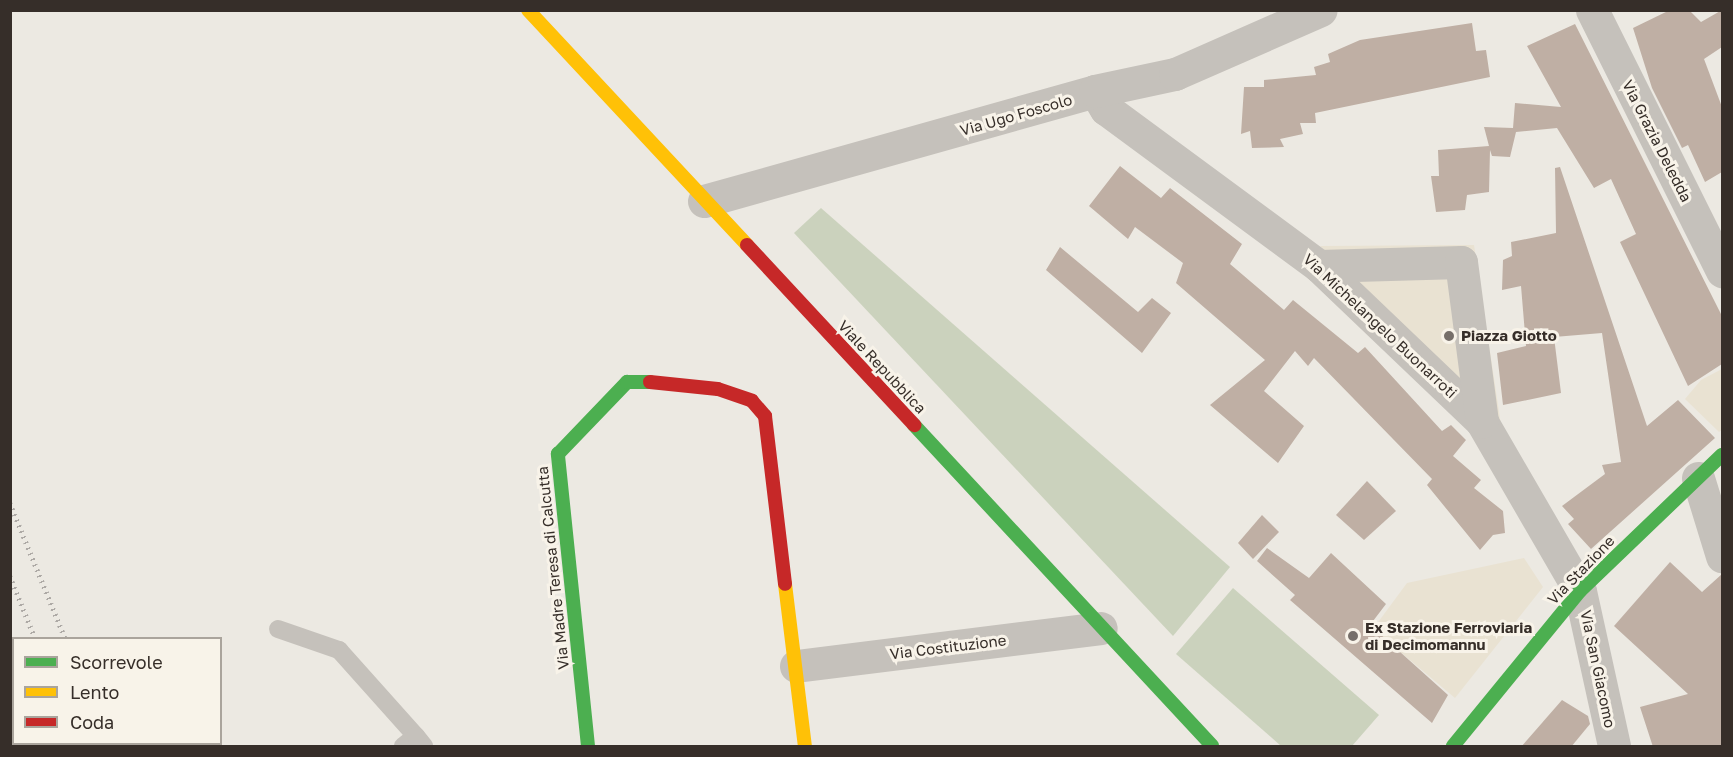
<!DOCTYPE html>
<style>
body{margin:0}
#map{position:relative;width:1733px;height:757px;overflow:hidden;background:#ece9e2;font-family:"Golos Text",sans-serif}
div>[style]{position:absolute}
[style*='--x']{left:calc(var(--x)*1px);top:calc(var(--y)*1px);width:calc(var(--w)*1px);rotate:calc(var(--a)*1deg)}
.green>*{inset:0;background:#cbd2bd}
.plaza>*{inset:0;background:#e9e2d2}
.building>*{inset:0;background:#bfafa4}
.lane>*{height:18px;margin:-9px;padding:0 9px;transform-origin:9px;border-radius:9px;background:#c5c1bb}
.street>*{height:33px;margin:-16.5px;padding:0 16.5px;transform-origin:16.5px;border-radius:16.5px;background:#c5c1bb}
.fast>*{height:14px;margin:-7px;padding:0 7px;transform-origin:7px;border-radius:7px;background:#4caf50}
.slow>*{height:14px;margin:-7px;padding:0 7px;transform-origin:7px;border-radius:7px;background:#ffc107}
.jam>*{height:14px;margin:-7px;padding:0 7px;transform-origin:7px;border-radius:7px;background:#c62828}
.rail>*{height:4.5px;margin-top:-2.25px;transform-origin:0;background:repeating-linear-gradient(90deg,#ada9a5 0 1.5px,transparent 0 6px)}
.dots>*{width:16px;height:16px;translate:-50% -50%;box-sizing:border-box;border:3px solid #f8f3e9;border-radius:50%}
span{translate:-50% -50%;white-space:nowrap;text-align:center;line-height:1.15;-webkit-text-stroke:6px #f8f3e9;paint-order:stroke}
.street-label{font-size:15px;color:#362e29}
.poi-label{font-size:15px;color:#362e29;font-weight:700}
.left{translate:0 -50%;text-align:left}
.frame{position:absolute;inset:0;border:12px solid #362e29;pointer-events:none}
.legend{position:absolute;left:12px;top:637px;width:210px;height:108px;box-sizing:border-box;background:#f8f3e9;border:2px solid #aaa49c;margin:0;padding:8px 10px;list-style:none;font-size:18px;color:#362e29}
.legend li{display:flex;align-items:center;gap:12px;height:30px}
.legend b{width:30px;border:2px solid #aaa49c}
</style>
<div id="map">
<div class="green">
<i style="clip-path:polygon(821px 208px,1230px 567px,1173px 636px,794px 233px)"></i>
<i style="clip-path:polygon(1233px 588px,1379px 715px,1352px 746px,1281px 746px,1176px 654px)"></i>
</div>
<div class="plaza">
<i style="clip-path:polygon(1474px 245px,1501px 425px,1320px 246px)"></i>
<i style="clip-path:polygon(1722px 369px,1722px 430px,1719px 432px,1685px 399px,1701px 380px)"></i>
<i style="clip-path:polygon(1524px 558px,1543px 587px,1455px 698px,1373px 629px,1407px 583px)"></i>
</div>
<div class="building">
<i style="clip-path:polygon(1670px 10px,1689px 10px,1701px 22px,1722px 10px,1722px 47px,1704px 59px,1722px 107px,1722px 172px,1705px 182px,1688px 145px,1682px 148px,1652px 88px,1633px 28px)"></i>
<i style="clip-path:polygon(1472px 23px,1476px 51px,1486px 50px,1490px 77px,1315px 113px,1316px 123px,1300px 123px,1303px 134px,1280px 139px,1284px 147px,1252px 148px,1250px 131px,1241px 134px,1244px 87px,1264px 87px,1264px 80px,1316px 75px,1314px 67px,1330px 62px,1328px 54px,1360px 40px)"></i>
<i style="clip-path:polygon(1575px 24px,1722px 316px,1722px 364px,1688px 386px,1620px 242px,1636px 234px,1611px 179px,1594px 188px,1557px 128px,1516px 132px,1510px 157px,1492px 156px,1490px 150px,1489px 192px,1467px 195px,1465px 210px,1436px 212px,1431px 176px,1439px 176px,1438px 150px,1489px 146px,1484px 127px,1513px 128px,1515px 103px,1561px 107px,1527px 46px)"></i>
<i style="clip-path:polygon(1120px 166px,1161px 198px,1170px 188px,1242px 244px,1230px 264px,1284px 310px,1293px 300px,1358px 353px,1365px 347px,1442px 431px,1451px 425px,1466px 440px,1453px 456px,1481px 480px,1474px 488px,1503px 511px,1505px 533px,1493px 535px,1480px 550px,1427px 485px,1432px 479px,1314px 358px,1308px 366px,1295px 351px,1264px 391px,1304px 426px,1278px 463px,1210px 405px,1265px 360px,1176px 283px,1183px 263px,1135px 227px,1128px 239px,1089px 206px)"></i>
<i style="clip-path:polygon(1560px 167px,1647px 426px,1678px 400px,1715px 438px,1591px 549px,1568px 524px,1574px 519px,1562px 506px,1605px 474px,1602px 465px,1621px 462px,1602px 333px,1554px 337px,1561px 393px,1503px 405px,1497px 353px,1526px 346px,1521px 286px,1502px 290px,1503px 260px,1512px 256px,1511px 242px,1556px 233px,1555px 168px)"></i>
<i style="clip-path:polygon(1060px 247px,1138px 312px,1152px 298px,1171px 313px,1142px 353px,1046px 270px)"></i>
<i style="clip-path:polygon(1367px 481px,1396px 511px,1364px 540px,1336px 515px)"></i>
<i style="clip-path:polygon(1262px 515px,1279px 532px,1253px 559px,1238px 543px)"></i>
<i style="clip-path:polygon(1267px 548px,1309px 578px,1331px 553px,1386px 604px,1370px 625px,1448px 695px,1432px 723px,1290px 600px,1295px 595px,1257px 561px)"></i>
<i style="clip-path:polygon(1670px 562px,1702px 592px,1722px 574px,1722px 747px,1653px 747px,1640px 707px,1688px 694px,1614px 626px)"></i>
<i style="clip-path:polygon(1562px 700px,1588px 716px,1590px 724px,1571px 747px,1521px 747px)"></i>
</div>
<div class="lane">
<i style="--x:278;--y:629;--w:65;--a:19"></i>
<i style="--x:339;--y:650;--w:115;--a:48.2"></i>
<i style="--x:403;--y:746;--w:16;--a:-38"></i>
<i style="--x:416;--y:736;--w:13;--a:51"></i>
</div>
<div class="street">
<i style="--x:1592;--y:10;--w:292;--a:63.5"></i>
<i style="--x:1095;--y:91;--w:21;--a:59"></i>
<i style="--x:1106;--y:109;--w:265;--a:36.4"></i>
<i style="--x:1319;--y:266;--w:226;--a:43.7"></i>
<i style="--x:1482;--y:422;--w:195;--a:59.9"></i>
<i style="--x:1580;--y:591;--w:159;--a:77.6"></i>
<i style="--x:704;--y:201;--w:406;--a:-15.7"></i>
<i style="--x:1095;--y:91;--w:82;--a:-12"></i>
<i style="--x:1175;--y:74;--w:159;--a:-23.7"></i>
<i style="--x:1319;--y:266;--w:142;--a:-1.6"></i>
<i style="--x:1461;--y:262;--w:161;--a:82.5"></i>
<i style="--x:1698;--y:478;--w:82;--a:72.9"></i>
<i style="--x:796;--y:666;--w:307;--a:-7.1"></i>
</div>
<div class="fast">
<i style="--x:914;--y:425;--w:438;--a:47.1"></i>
<i style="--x:588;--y:746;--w:294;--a:-95.9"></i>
<i style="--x:558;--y:454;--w:100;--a:-46.2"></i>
<i style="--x:627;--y:382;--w:23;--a:0"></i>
<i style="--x:1453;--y:746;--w:200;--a:-50.7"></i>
<i style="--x:1580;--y:591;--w:197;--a:-43.8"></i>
</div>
<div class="slow">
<i style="--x:528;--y:10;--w:321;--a:47"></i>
<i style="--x:785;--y:584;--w:163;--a:83"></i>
</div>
<div class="jam">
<i style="--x:747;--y:245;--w:246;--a:47.1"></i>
<i style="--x:650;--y:382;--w:68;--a:5.9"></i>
<i style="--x:718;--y:389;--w:36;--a:19"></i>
<i style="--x:752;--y:401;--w:20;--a:49"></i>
<i style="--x:765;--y:416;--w:169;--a:83.2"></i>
</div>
<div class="rail">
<i style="--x:10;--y:503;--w:146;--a:67.8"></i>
<i style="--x:10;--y:576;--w:67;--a:68"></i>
<i style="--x:77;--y:744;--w:2;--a:63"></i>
<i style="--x:108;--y:744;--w:3;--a:45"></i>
</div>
<div class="dots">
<i style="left:1449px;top:336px;background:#766f6a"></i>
<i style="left:1353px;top:636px;background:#766f6a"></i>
</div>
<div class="street-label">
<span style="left:1016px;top:115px;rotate:-16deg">Via Ugo Foscolo</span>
<span style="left:1657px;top:141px;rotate:63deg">Via Grazia Deledda</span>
<span style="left:1380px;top:326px;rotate:43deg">Via Michelangelo Buonarroti</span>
<span style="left:882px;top:367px;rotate:47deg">Viale Repubblica</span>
<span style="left:553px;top:568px;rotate:-96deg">Via Madre Teresa di Calcutta</span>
<span style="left:1581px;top:570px;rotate:-46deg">Via Stazione</span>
<span style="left:948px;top:647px;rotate:-7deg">Via Costituzione</span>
<span style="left:1598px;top:669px;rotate:78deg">Via San Giacomo</span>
</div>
<div class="poi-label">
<span class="left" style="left:1461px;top:336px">Piazza Giotto</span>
<span class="left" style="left:1365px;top:636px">Ex Stazione Ferroviaria<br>di Decimomannu</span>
</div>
<div class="frame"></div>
<ul class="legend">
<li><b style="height:8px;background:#4caf50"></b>Scorrevole</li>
<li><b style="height:8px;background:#ffc107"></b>Lento</li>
<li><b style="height:8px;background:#c62828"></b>Coda</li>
</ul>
</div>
